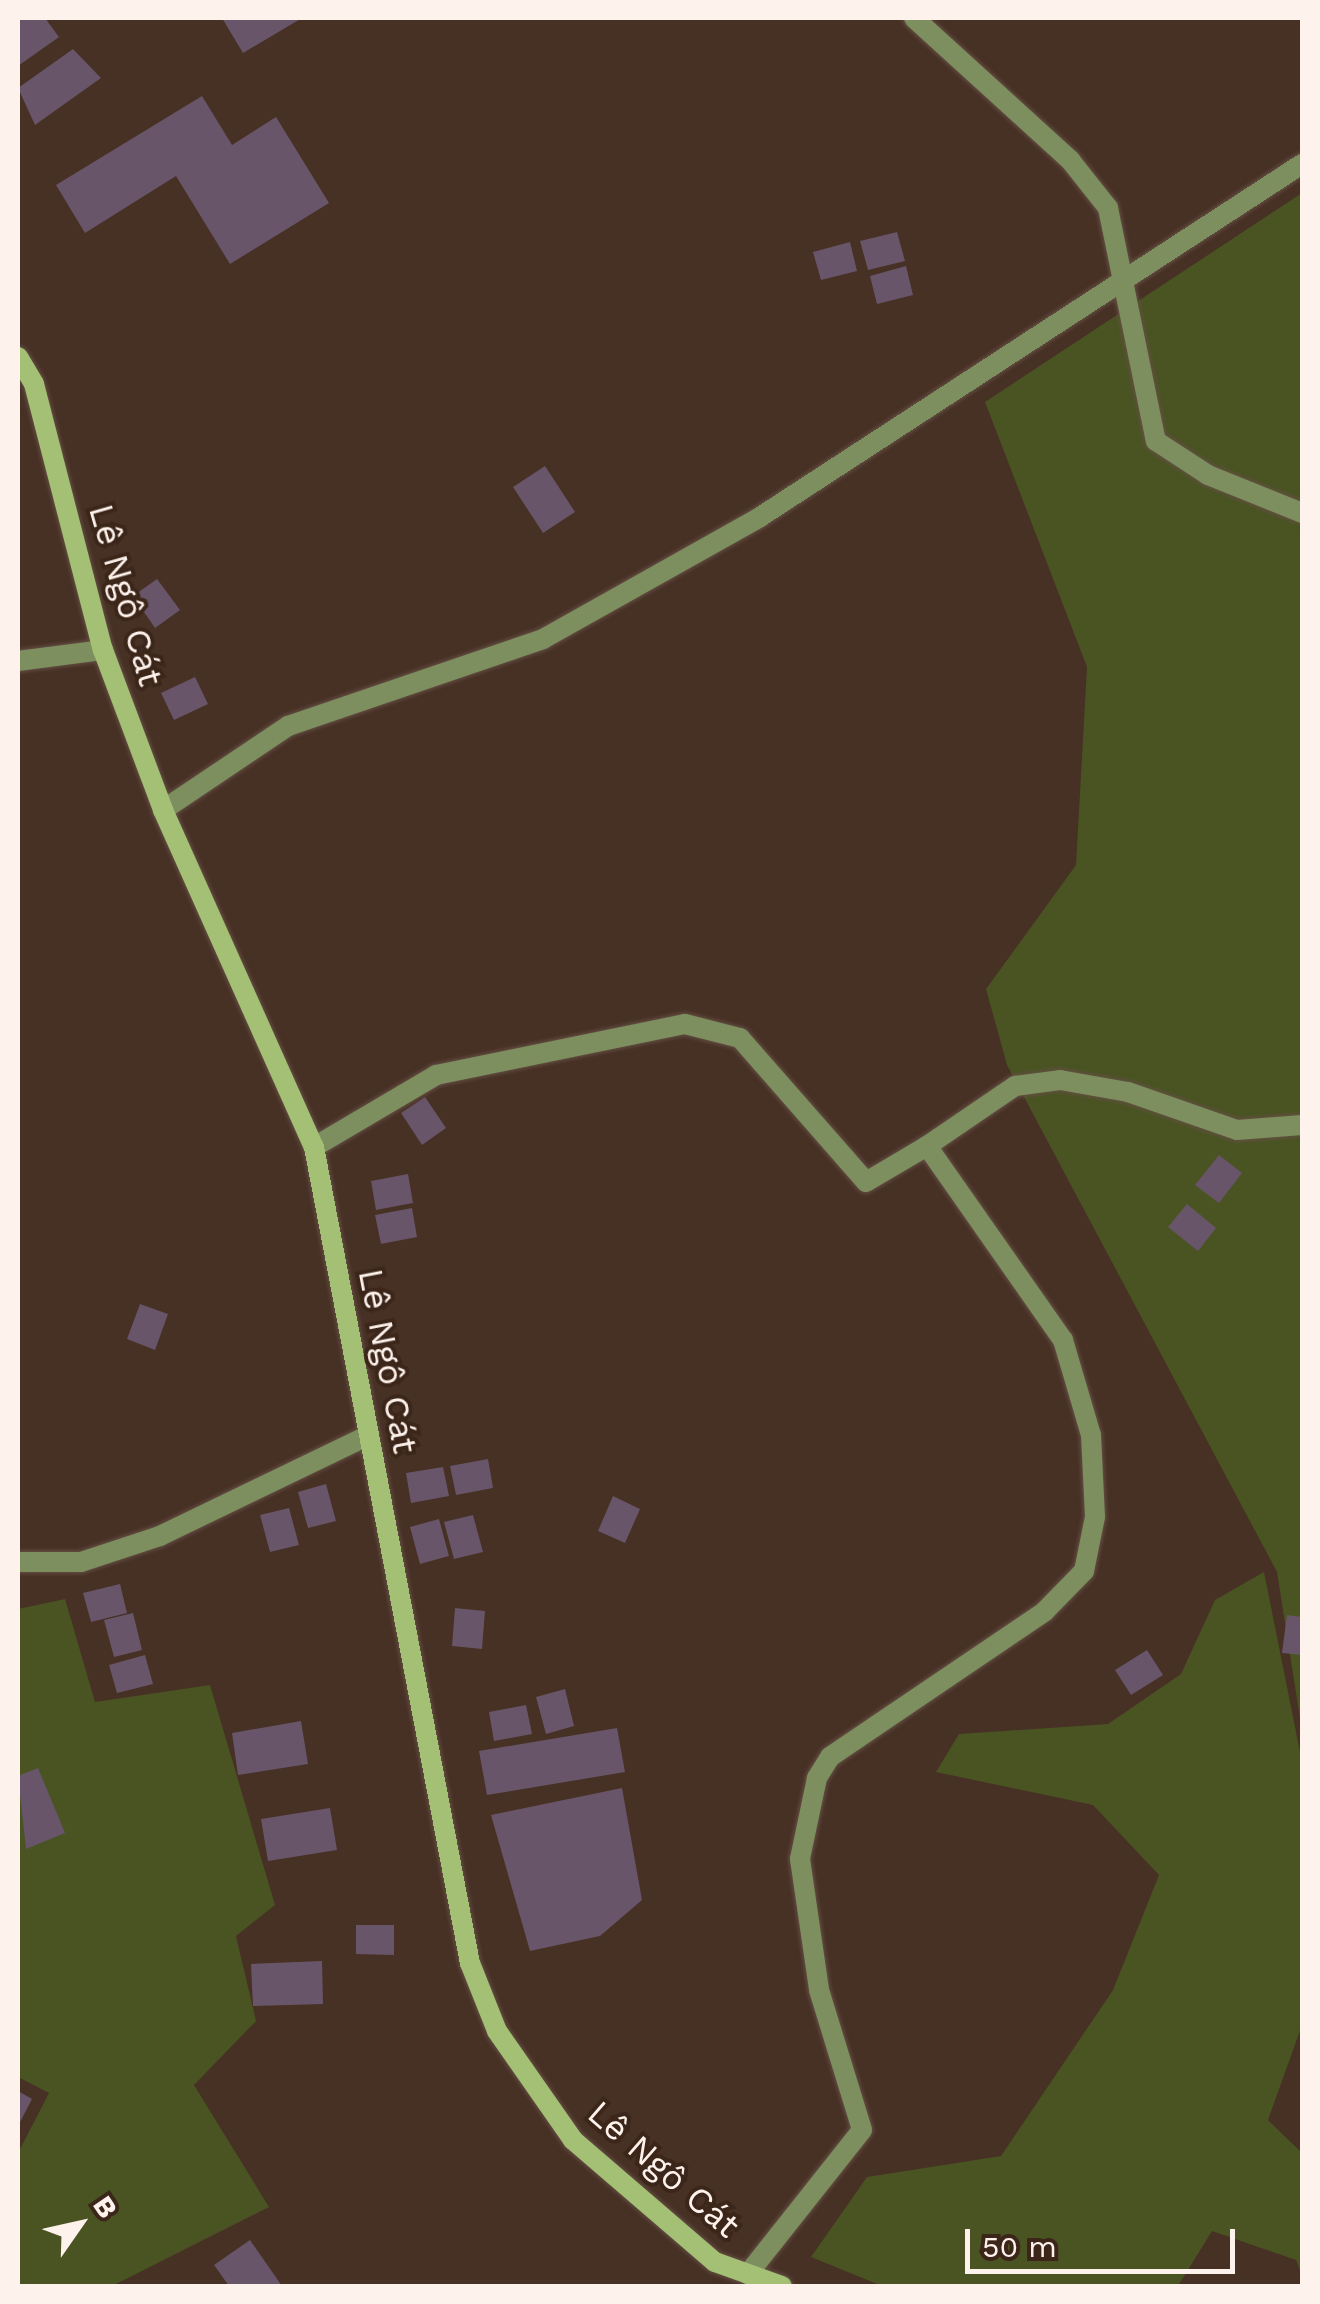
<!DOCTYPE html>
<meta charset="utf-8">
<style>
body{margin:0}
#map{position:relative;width:1320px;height:2304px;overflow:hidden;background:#473024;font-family:"Work Sans",sans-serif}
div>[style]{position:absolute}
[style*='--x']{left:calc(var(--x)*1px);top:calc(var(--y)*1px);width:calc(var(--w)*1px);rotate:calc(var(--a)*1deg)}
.green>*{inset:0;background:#495422}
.building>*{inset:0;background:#685569}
.roads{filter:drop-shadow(0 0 2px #644f44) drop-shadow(0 0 2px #644f44)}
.street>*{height:20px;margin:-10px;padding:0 10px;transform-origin:10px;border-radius:10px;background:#7d8f5f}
.secondary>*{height:20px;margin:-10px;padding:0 10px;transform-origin:10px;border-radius:10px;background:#a4c074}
span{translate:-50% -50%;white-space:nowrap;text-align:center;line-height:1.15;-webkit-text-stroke:8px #3c261a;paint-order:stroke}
.street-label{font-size:35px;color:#fef2ec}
.frame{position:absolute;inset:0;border:20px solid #fef2ec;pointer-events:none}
.north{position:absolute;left:30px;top:2174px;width:100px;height:100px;-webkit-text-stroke:8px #3c261a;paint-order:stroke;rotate:56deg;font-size:28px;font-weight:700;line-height:40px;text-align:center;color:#fef2ec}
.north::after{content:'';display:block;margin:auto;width:35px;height:45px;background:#fef2ec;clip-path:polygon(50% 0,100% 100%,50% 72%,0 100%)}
.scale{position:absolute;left:965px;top:2229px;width:270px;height:45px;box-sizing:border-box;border:5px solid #fef2ec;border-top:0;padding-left:12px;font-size:30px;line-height:35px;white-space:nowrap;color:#fef2ec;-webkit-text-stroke:8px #3c261a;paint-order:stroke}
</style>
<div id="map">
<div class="green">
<i style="clip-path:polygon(1302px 193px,1302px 1731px,1277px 1572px,1007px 1065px,986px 989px,1076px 865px,1087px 667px,985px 402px)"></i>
<i style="clip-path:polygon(1264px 1572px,1302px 1762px,1302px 2025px,1268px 2120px,1302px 2153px,1302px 2275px,1296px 2260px,1212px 2231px,1178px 2286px,882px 2286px,811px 2257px,867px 2177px,1001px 2156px,1113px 1990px,1159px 1875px,1093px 1805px,936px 1772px,959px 1734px,1108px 1724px,1181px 1674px,1215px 1600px)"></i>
<i style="clip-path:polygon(65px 1599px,95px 1702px,210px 1685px,275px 1905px,236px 1936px,256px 2021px,194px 2085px,269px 2207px,112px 2286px,18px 2286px,18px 2153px,49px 2093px,18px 2077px,18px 1609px)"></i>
</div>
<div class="building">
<i style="clip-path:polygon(18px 18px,45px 18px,59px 37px,18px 66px)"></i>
<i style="clip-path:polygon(222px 18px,302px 18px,243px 53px)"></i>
<i style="clip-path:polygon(73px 49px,101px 78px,35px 125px,18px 88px)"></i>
<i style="clip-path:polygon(202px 96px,232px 145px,276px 117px,329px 203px,230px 264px,176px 176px,85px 233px,56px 185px)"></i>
<i style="clip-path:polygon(897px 232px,905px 261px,868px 270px,860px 241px)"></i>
<i style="clip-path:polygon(850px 242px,857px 271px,821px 280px,813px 252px)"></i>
<i style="clip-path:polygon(906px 266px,913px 295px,877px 304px,870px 276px)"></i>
<i style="clip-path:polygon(545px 466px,575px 512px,543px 533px,513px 487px)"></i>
<i style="clip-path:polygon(157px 579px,180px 610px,155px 628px,133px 596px)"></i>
<i style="clip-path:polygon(195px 677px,208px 704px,174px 720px,161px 693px)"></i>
<i style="clip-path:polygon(425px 1097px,446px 1128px,422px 1145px,401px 1113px)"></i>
<i style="clip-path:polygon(1219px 1155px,1242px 1173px,1219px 1203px,1195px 1185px)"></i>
<i style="clip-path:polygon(408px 1174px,413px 1203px,376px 1210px,371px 1181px)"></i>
<i style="clip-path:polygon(1187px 1204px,1216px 1228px,1198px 1251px,1168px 1227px)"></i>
<i style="clip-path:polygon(412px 1208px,417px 1237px,381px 1244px,375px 1215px)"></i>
<i style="clip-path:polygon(140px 1304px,168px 1314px,155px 1350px,127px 1339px)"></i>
<i style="clip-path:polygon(488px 1459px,493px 1488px,456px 1495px,450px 1466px)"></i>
<i style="clip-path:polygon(443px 1467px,449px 1496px,411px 1503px,406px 1473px)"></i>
<i style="clip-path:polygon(326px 1484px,336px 1521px,308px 1528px,298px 1492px)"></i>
<i style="clip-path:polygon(613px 1496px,640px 1509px,625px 1543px,598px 1531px)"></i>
<i style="clip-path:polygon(289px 1508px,299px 1545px,270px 1552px,260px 1515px)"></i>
<i style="clip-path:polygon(473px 1515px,483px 1552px,454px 1559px,444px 1522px)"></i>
<i style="clip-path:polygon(439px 1519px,449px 1556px,420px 1564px,410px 1527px)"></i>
<i style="clip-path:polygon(120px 1584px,127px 1613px,91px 1622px,83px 1593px)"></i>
<i style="clip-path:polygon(455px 1608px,485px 1611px,482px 1649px,452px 1646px)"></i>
<i style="clip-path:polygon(133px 1613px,142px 1650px,114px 1657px,104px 1620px)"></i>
<i style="clip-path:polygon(1287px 1615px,1302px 1617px,1302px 1655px,1282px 1653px)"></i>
<i style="clip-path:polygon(1147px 1650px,1163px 1675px,1131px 1695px,1115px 1670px)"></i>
<i style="clip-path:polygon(145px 1655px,153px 1684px,117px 1693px,109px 1665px)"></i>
<i style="clip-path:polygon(565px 1689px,574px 1726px,546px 1734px,536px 1697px)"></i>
<i style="clip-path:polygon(526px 1705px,532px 1734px,494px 1741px,489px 1712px)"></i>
<i style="clip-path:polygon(301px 1721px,308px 1764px,238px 1775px,232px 1733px)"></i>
<i style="clip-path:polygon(617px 1728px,625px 1772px,487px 1795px,479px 1751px)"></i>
<i style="clip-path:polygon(38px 1768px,65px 1833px,26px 1849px,18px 1776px)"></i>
<i style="clip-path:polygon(622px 1788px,642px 1900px,600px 1936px,530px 1951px,491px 1815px)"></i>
<i style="clip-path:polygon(330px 1808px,337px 1850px,268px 1861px,261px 1819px)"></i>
<i style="clip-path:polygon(356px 1925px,394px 1925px,394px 1955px,356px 1954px)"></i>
<i style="clip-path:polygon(322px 1961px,323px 2004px,253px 2006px,251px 1964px)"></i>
<i style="clip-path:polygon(18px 2091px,32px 2099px,18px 2126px)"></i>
<i style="clip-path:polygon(250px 2240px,282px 2286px,229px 2286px,214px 2265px)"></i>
</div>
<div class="roads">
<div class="street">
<i style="--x:914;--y:18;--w:211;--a:42.3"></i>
<i style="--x:1070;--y:160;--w:61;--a:51.6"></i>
<i style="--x:1108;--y:208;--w:238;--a:78.4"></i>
<i style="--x:1156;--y:441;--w:62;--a:33.2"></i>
<i style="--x:1208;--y:475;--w:101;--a:22"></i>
<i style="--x:18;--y:661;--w:86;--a:-7.4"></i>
<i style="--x:163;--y:810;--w:151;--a:-33.9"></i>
<i style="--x:288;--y:726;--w:269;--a:-18.8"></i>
<i style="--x:543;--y:639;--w:249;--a:-29.3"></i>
<i style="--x:760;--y:517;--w:647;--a:-33.08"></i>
<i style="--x:927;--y:1146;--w:107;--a:-34.3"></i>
<i style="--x:1015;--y:1086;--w:45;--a:-7.6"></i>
<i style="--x:1060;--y:1080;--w:69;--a:10"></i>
<i style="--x:1128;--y:1092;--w:115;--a:19.2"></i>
<i style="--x:1237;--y:1130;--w:65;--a:-4.4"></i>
<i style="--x:314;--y:1147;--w:142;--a:-30.5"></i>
<i style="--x:436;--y:1075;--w:254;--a:-11.6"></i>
<i style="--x:685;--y:1024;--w:57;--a:14.3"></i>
<i style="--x:740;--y:1038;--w:191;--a:48.8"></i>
<i style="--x:866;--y:1182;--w:71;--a:-30.5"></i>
<i style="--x:927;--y:1146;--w:237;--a:55"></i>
<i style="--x:1063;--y:1340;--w:99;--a:73.6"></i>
<i style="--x:1091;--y:1435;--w:82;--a:87.2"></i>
<i style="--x:1095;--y:1517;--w:55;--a:101.5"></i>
<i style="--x:1084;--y:1571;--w:57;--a:134.3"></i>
<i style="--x:1044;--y:1612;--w:258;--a:145.9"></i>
<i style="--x:830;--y:1757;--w:25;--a:122"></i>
<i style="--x:817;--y:1778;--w:83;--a:101.9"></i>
<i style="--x:800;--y:1859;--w:132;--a:81.7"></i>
<i style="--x:819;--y:1990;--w:146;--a:72.9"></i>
<i style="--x:862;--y:2130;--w:184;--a:128.4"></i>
<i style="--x:18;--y:1562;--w:63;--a:0"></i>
<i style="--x:81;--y:1562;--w:83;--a:-18.2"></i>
<i style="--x:160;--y:1536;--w:232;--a:-25.8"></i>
</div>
<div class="secondary">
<i style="--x:18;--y:357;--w:31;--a:59"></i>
<i style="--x:34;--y:384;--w:275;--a:75.5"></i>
<i style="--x:103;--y:650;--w:171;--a:69.4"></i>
<i style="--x:163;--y:810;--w:369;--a:65.9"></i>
<i style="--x:314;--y:1147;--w:831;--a:79.18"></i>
<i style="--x:470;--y:1963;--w:73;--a:68.3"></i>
<i style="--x:497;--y:2031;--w:133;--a:55.1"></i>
<i style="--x:573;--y:2140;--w:187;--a:40.7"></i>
<i style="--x:715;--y:2262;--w:71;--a:19.7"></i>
</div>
</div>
<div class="street-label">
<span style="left:126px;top:595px;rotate:74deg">Lê Ngô Cát</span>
<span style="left:388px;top:1361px;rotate:79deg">Lê Ngô Cát</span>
<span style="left:664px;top:2169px;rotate:41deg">Lê Ngô Cát</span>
</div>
<div class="frame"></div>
<div class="north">B</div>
<div class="scale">50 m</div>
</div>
